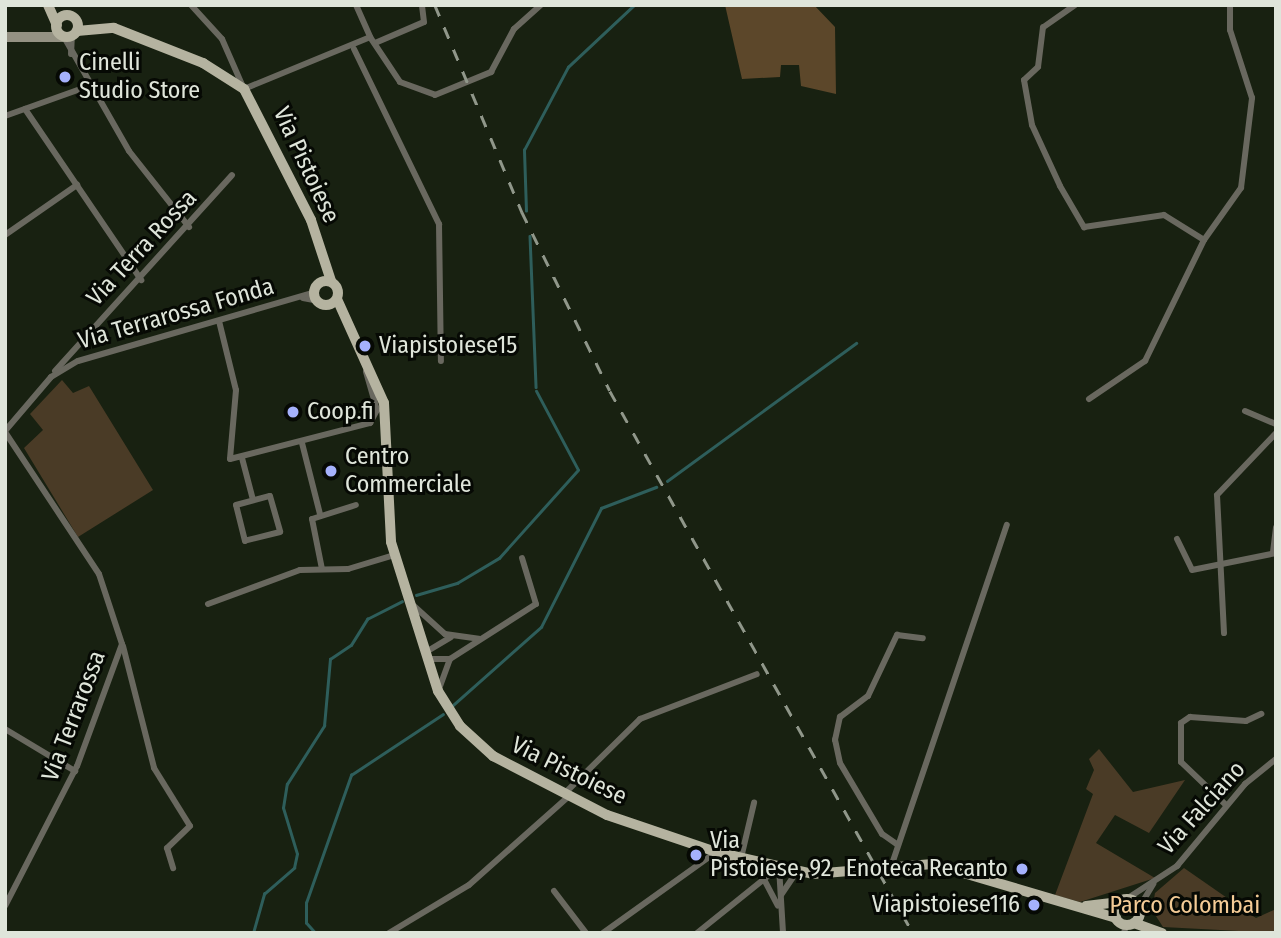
<!DOCTYPE html>
<style>
body{margin:0}
#map{position:relative;width:1281px;height:938px;overflow:hidden;background:#182111;font-family:"Fira Sans Condensed",sans-serif}
div>[style]{position:absolute}
[style*='--x']{left:calc(var(--x)*1px);top:calc(var(--y)*1px);width:calc(var(--w)*1px);rotate:calc(var(--a)*1deg)}
.green>*{inset:0;background:#4a3b26}
.forest>*{inset:0;background:#5c472a}
.stream>*{height:2.5px;margin:-1.25px;padding:0 1.25px;transform-origin:1.25px;border-radius:1.25px;background:#2e5e5b}
.minor>*{height:6px;margin:-3px;padding:0 3px;transform-origin:3px;border-radius:3px;background:#69685f}
.secondary>*{height:10px;margin:-5px;padding:0 5px;transform-origin:5px;border-radius:5px;background:#949283}
.primary>*{height:10px;margin:-5px;padding:0 5px;transform-origin:5px;border-radius:5px;background:#b5b3a0}
.primary>.ring{margin:-5px;padding:0;box-sizing:content-box;background:none;border:10px solid #b5b3a0;border-radius:50%}
.rail>*{height:2.5px;margin-top:-1.25px;transform-origin:0;background:repeating-linear-gradient(90deg,#90978a 0 12px,transparent 0 24px)}
.dots>*{width:19px;height:19px;translate:-50% -50%;box-sizing:border-box;border:4px solid #060904;border-radius:50%}
span{translate:-50% -50%;white-space:nowrap;text-align:center;line-height:1.15;-webkit-text-stroke:6px #060904;paint-order:stroke}
.poi-label{font-size:24px;color:#dfe5da}
.left{translate:0 -50%;text-align:left}
.right{translate:-100% -50%;text-align:right}
.street-label{font-size:24px;color:#dfe5da}
.park-label{font-size:24px;color:#f4cb96}
.frame{position:absolute;inset:0;border:7px solid #dfe5da;pointer-events:none}
</style>
<div id="map">
<div class="green">
<i style="clip-path:polygon(62px 380px,73px 393px,89px 386px,153px 490px,78px 537px,24px 448px,43px 430px,30px 414px)"></i>
<i style="clip-path:polygon(1099px 749px,1133px 792px,1185px 780px,1149px 833px,1115px 815px,1096px 843px,1155px 878px,1080px 902px,1055px 895px,1093px 794px,1086px 789px,1094px 770px,1089px 759px)"></i>
<i style="clip-path:polygon(1184px 868px,1256px 918px,1276px 909px,1276px 933px,1163px 927px,1152px 910px,1155px 893px)"></i>
</div>
<div class="forest">
<i style="clip-path:polygon(725px 5px,814px 5px,835px 27px,836px 94px,801px 86px,799px 65px,781px 65px,780px 77px,742px 79px)"></i>
</div>
<div class="stream">
<i style="--x:526;--y:211;--w:61;--a:-91.9"></i>
<i style="--x:524;--y:150;--w:94;--a:-62.1"></i>
<i style="--x:568;--y:67;--w:91;--a:-43.2"></i>
<i style="--x:530;--y:236;--w:151;--a:87.7"></i>
<i style="--x:667;--y:481;--w:234;--a:-36.1"></i>
<i style="--x:416;--y:595;--w:43;--a:-16.3"></i>
<i style="--x:457;--y:583;--w:49;--a:-30.8"></i>
<i style="--x:499;--y:558;--w:118;--a:-48.1"></i>
<i style="--x:578;--y:470;--w:89;--a:-118"></i>
<i style="--x:452;--y:706;--w:119;--a:-41.6"></i>
<i style="--x:541;--y:627;--w:133;--a:-63.2"></i>
<i style="--x:601;--y:508;--w:59;--a:-20.9"></i>
<i style="--x:253;--y:933;--w:41;--a:-74.2"></i>
<i style="--x:264;--y:894;--w:40;--a:-41"></i>
<i style="--x:294;--y:868;--w:14;--a:-78"></i>
<i style="--x:297;--y:854;--w:48;--a:-106.9"></i>
<i style="--x:283;--y:808;--w:24;--a:-81"></i>
<i style="--x:287;--y:784;--w:69;--a:-57.5"></i>
<i style="--x:324;--y:726;--w:67;--a:-84.9"></i>
<i style="--x:330;--y:659;--w:25;--a:-34"></i>
<i style="--x:351;--y:645;--w:31;--a:-58"></i>
<i style="--x:367;--y:619;--w:39;--a:-27"></i>
<i style="--x:315;--y:933;--w:13;--a:-132"></i>
<i style="--x:306;--y:923;--w:20;--a:-90"></i>
<i style="--x:306;--y:903;--w:136;--a:-70.6"></i>
<i style="--x:351;--y:775;--w:110;--a:-33.5"></i>
</div>
<div class="minor">
<i style="--x:191;--y:5;--w:46;--a:47.6"></i>
<i style="--x:222;--y:39;--w:55;--a:66.3"></i>
<i style="--x:244;--y:89;--w:136;--a:-22.4"></i>
<i style="--x:356;--y:5;--w:35;--a:66"></i>
<i style="--x:1075;--y:5;--w:39;--a:145"></i>
<i style="--x:1043;--y:27;--w:40;--a:97.1"></i>
<i style="--x:1038;--y:67;--w:19;--a:137"></i>
<i style="--x:1024;--y:80;--w:46;--a:79.9"></i>
<i style="--x:1032;--y:125;--w:67;--a:65.3"></i>
<i style="--x:1060;--y:186;--w:48;--a:59.7"></i>
<i style="--x:1084;--y:227;--w:81;--a:-8.5"></i>
<i style="--x:1164;--y:215;--w:47;--a:32"></i>
<i style="--x:64;--y:37;--w:131;--a:60.3"></i>
<i style="--x:129;--y:151;--w:97;--a:51.7"></i>
<i style="--x:370;--y:37;--w:54;--a:56.3"></i>
<i style="--x:400;--y:82;--w:37;--a:20"></i>
<i style="--x:435;--y:95;--w:61;--a:-22.3"></i>
<i style="--x:491;--y:72;--w:49;--a:-61.9"></i>
<i style="--x:514;--y:29;--w:36;--a:-42"></i>
<i style="--x:375;--y:43;--w:53;--a:-23.2"></i>
<i style="--x:424;--y:22;--w:17;--a:-97"></i>
<i style="--x:354;--y:49;--w:195;--a:64.1"></i>
<i style="--x:439;--y:224;--w:137;--a:89.2"></i>
<i style="--x:71;--y:54;--w:18;--a:-87"></i>
<i style="--x:25;--y:109;--w:207;--a:55.8"></i>
<i style="--x:5;--y:116;--w:89;--a:-19.7"></i>
<i style="--x:5;--y:235;--w:88;--a:-34.8"></i>
<i style="--x:303;--y:298;--w:15;--a:11"></i>
<i style="--x:219;--y:321;--w:71;--a:76.2"></i>
<i style="--x:236;--y:390;--w:69;--a:95"></i>
<i style="--x:230;--y:459;--w:145;--a:-14.4"></i>
<i style="--x:370;--y:423;--w:15;--a:-62"></i>
<i style="--x:377;--y:410;--w:40;--a:-106"></i>
<i style="--x:55;--y:371;--w:264;--a:-47.9"></i>
<i style="--x:1089;--y:399;--w:68;--a:-34.2"></i>
<i style="--x:1145;--y:361;--w:135;--a:-64"></i>
<i style="--x:1204;--y:240;--w:64;--a:-54.6"></i>
<i style="--x:1241;--y:188;--w:91;--a:-83"></i>
<i style="--x:1252;--y:98;--w:71;--a:-107.9"></i>
<i style="--x:1230;--y:30;--w:25;--a:-90"></i>
<i style="--x:1245;--y:411;--w:34;--a:23"></i>
<i style="--x:5;--y:431;--w:71;--a:-49.6"></i>
<i style="--x:51;--y:377;--w:31;--a:-31"></i>
<i style="--x:78;--y:361;--w:247;--a:-16.2"></i>
<i style="--x:5;--y:432;--w:170;--a:56.5"></i>
<i style="--x:99;--y:574;--w:74;--a:71.8"></i>
<i style="--x:122;--y:644;--w:130;--a:110.2"></i>
<i style="--x:77;--y:766;--w:157;--a:117.2"></i>
<i style="--x:302;--y:443;--w:73;--a:75.8"></i>
<i style="--x:242;--y:458;--w:43;--a:75.3"></i>
<i style="--x:270;--y:496;--w:37;--a:74"></i>
<i style="--x:280;--y:532;--w:36;--a:166"></i>
<i style="--x:245;--y:541;--w:37;--a:-104"></i>
<i style="--x:236;--y:505;--w:35;--a:-15"></i>
<i style="--x:1177;--y:539;--w:34;--a:64"></i>
<i style="--x:1192;--y:570;--w:86;--a:-11.4"></i>
<i style="--x:1273;--y:552;--w:25;--a:-83"></i>
<i style="--x:322;--y:569;--w:51;--a:-101.3"></i>
<i style="--x:312;--y:519;--w:46;--a:-17.7"></i>
<i style="--x:208;--y:604;--w:98;--a:-20.3"></i>
<i style="--x:300;--y:570;--w:48;--a:-1.2"></i>
<i style="--x:348;--y:569;--w:48;--a:-16.9"></i>
<i style="--x:414;--y:606;--w:42;--a:42.1"></i>
<i style="--x:445;--y:634;--w:34;--a:8"></i>
<i style="--x:1224;--y:633;--w:138;--a:-92.9"></i>
<i style="--x:1217;--y:495;--w:86;--a:-46.4"></i>
<i style="--x:123;--y:646;--w:126;--a:75.7"></i>
<i style="--x:154;--y:768;--w:68;--a:58.2"></i>
<i style="--x:190;--y:826;--w:32;--a:136"></i>
<i style="--x:167;--y:848;--w:21;--a:73"></i>
<i style="--x:426;--y:652;--w:29;--a:-31"></i>
<i style="--x:428;--y:659;--w:22;--a:0"></i>
<i style="--x:450;--y:659;--w:102;--a:-32.6"></i>
<i style="--x:536;--y:604;--w:48;--a:-106.9"></i>
<i style="--x:439;--y:689;--w:32;--a:-70"></i>
<i style="--x:5;--y:729;--w:82;--a:31"></i>
<i style="--x:564;--y:794;--w:107;--a:-44.6"></i>
<i style="--x:640;--y:719;--w:125;--a:-21"></i>
<i style="--x:1226;--y:805;--w:62;--a:-136.3"></i>
<i style="--x:1181;--y:762;--w:39;--a:-90"></i>
<i style="--x:1181;--y:723;--w:11;--a:-34"></i>
<i style="--x:1190;--y:717;--w:56;--a:4.1"></i>
<i style="--x:1246;--y:721;--w:17;--a:-25"></i>
<i style="--x:898;--y:845;--w:19;--a:-145"></i>
<i style="--x:882;--y:834;--w:82;--a:-120.6"></i>
<i style="--x:840;--y:763;--w:24;--a:-102"></i>
<i style="--x:835;--y:740;--w:24;--a:-78"></i>
<i style="--x:840;--y:717;--w:35;--a:-37"></i>
<i style="--x:868;--y:696;--w:68;--a:-64.6"></i>
<i style="--x:897;--y:635;--w:26;--a:7"></i>
<i style="--x:741;--y:858;--w:57;--a:-76.7"></i>
<i style="--x:756;--y:864;--w:47;--a:62.4"></i>
<i style="--x:892;--y:864;--w:358;--a:-71.3"></i>
<i style="--x:779;--y:867;--w:66;--a:86.5"></i>
<i style="--x:554;--y:891;--w:53;--a:52.7"></i>
<i style="--x:781;--y:895;--w:29;--a:-56"></i>
<i style="--x:1128;--y:898;--w:59;--a:-33.1"></i>
<i style="--x:1177;--y:866;--w:107;--a:-50.3"></i>
<i style="--x:1245;--y:784;--w:40;--a:-39"></i>
<i style="--x:1140;--y:906;--w:26;--a:-59"></i>
<i style="--x:389;--y:933;--w:93;--a:-31"></i>
<i style="--x:469;--y:885;--w:132;--a:-41.6"></i>
<i style="--x:603;--y:933;--w:139;--a:-35.6"></i>
<i style="--x:697;--y:933;--w:105;--a:-38.8"></i>
<i style="--x:1124;--y:933;--w:8;--a:-76"></i>
</div>
<div class="secondary">
<i style="--x:5;--y:37;--w:59;--a:0"></i>
</div>
<div class="primary">
<i style="--x:48;--y:5;--w:22;--a:66"></i>
<i class="ring" style="left:56px;top:15px;width:12px;height:12px"></i>
<i style="--x:77;--y:31;--w:37;--a:-5"></i>
<i style="--x:114;--y:28;--w:96;--a:21.5"></i>
<i style="--x:203;--y:63;--w:49;--a:32.4"></i>
<i style="--x:244;--y:89;--w:147;--a:62.9"></i>
<i style="--x:311;--y:220;--w:64;--a:71.8"></i>
<i class="ring" style="left:314px;top:281px;width:14px;height:14px"></i>
<i style="--x:337;--y:299;--w:114;--a:65.7"></i>
<i style="--x:384;--y:403;--w:139;--a:87.1"></i>
<i style="--x:391;--y:542;--w:156;--a:72.5"></i>
<i style="--x:438;--y:691;--w:41;--a:57.8"></i>
<i style="--x:460;--y:726;--w:45;--a:42.3"></i>
<i style="--x:493;--y:756;--w:128;--a:27.4"></i>
<i style="--x:607;--y:815;--w:115;--a:18.7"></i>
<i style="--x:716;--y:852;--w:99;--a:12.8"></i>
<i style="--x:813;--y:874;--w:120;--a:-4.8"></i>
<i style="--x:933;--y:864;--w:191;--a:16.4"></i>
<i class="ring" style="left:1114px;top:899px;width:16px;height:16px"></i>
<i style="--x:1086;--y:906;--w:32;--a:-7"></i>
<i style="--x:1134;--y:923;--w:30;--a:20"></i>
</div>
<div class="rail">
<i style="--x:435;--y:5;--w:225;--a:67.2"></i>
<i style="--x:522;--y:212;--w:199;--a:63.8"></i>
<i style="--x:610;--y:391;--w:621;--a:60.79"></i>
</div>
<div class="dots">
<i style="left:65px;top:77px;background:#a5b1fc"></i>
<i style="left:365px;top:346px;background:#a5b1fc"></i>
<i style="left:293px;top:412px;background:#a5b1fc"></i>
<i style="left:331px;top:471px;background:#a5b1fc"></i>
<i style="left:696px;top:855px;background:#a5b1fc"></i>
<i style="left:1022px;top:869px;background:#a5b1fc"></i>
<i style="left:1034px;top:905px;background:#a5b1fc"></i>
</div>
<div class="poi-label">
<span class="left" style="left:79px;top:77px">Cinelli<br>Studio Store</span>
<span class="left" style="left:379px;top:346px">Viapistoiese15</span>
<span class="left" style="left:307px;top:412px">Coop.fi</span>
<span class="left" style="left:345px;top:471px">Centro<br>Commerciale</span>
<span class="left" style="left:710px;top:855px">Via<br>Pistoiese, 92</span>
<span class="right" style="left:1008px;top:869px">Enoteca Recanto</span>
<span class="right" style="left:1020px;top:905px">Viapistoiese116</span>
</div>
<div class="street-label">
<span style="left:306px;top:165px;rotate:65deg">Via Pistoiese</span>
<span style="left:142px;top:248px;rotate:-47deg">Via Terra Rossa</span>
<span style="left:176px;top:314px;rotate:-16deg">Via Terrarossa Fonda</span>
<span style="left:74px;top:716px;rotate:-69deg">Via Terrarossa</span>
<span style="left:569px;top:771px;rotate:26deg">Via Pistoiese</span>
<span style="left:1202px;top:808px;rotate:-48deg">Via Falciano</span>
</div>
<div class="park-label">
<span style="left:1185px;top:906px">Parco Colombai</span>
</div>
<div class="frame"></div>
</div>
